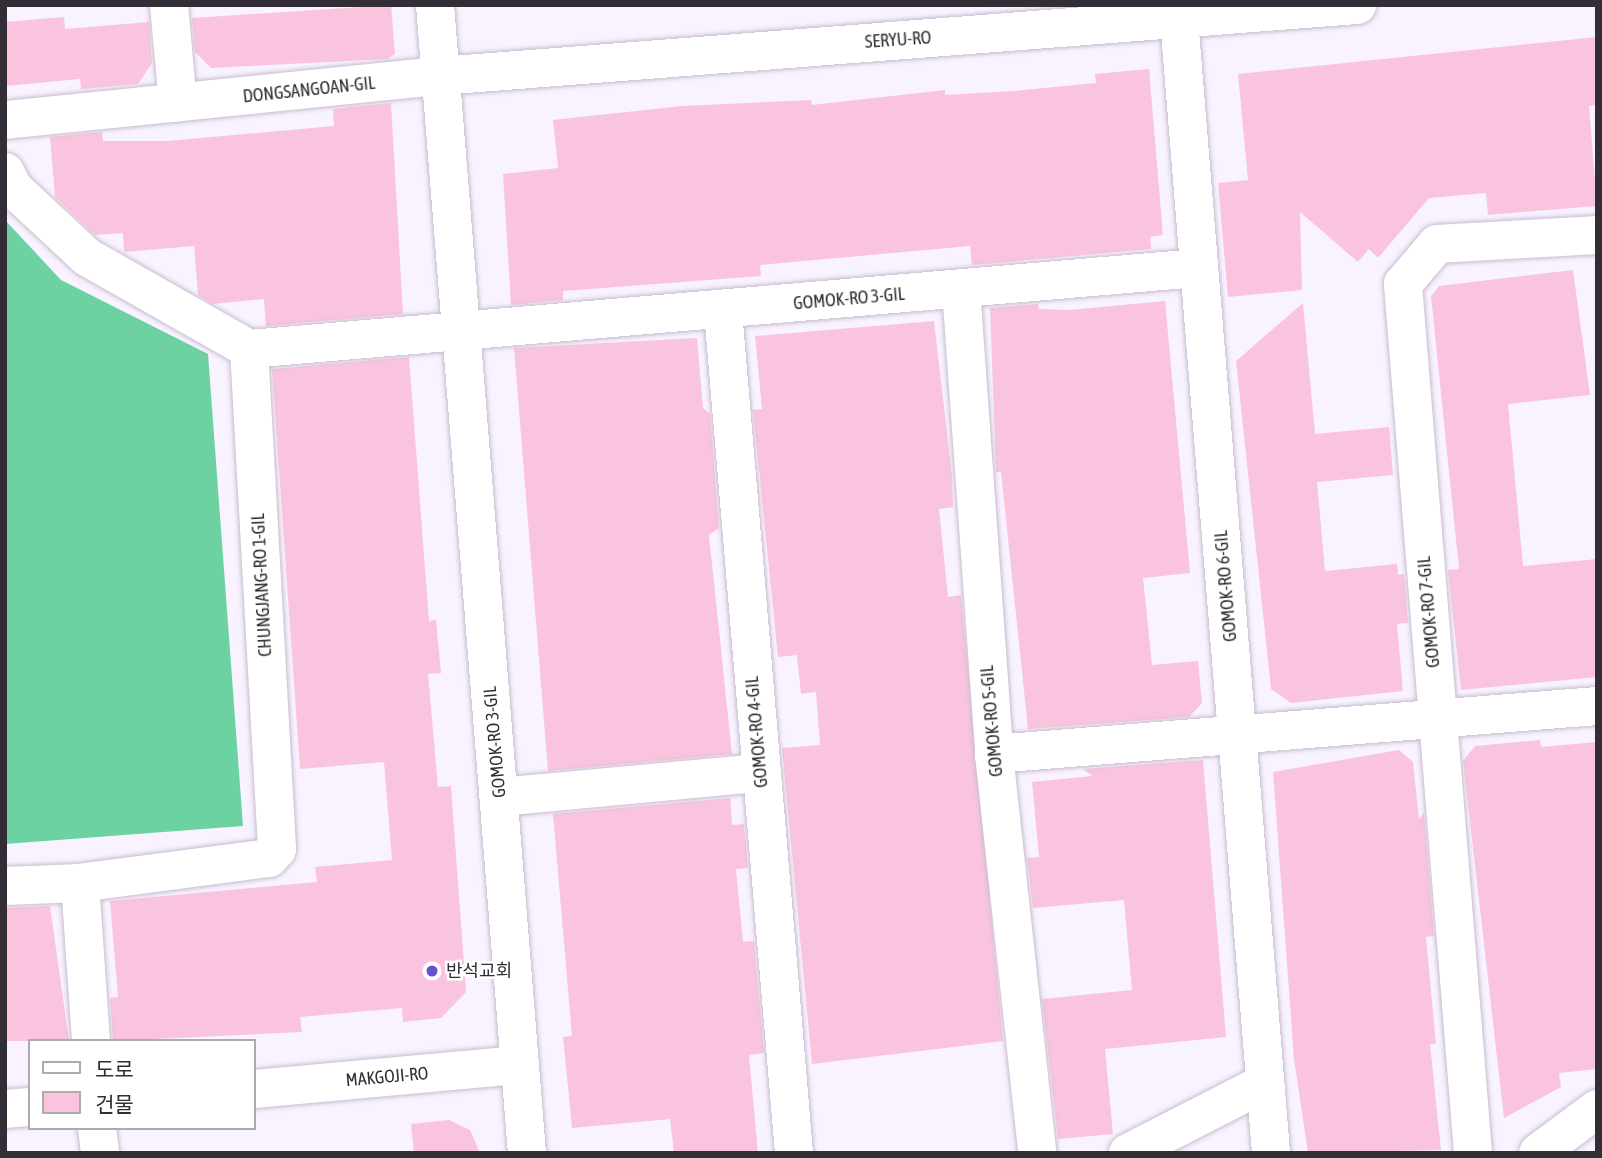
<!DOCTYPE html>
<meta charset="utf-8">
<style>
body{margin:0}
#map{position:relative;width:1602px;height:1158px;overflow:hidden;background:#f9f2ff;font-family:"Asap Condensed","Noto Sans KR",sans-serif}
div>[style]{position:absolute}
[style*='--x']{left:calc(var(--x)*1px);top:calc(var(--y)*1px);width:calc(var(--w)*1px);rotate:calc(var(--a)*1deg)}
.forest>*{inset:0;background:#6dd2a2}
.building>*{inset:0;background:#fac4df}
.roads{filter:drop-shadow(0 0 2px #c7bcd0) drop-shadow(0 0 2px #c7bcd0)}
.minor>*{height:38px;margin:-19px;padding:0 19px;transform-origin:19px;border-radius:19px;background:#fff}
.dots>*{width:19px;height:19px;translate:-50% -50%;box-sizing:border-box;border:4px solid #fff;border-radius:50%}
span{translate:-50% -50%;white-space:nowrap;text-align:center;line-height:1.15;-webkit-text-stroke:5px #fff;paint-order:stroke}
.street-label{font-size:18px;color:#332e36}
.poi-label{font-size:18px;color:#332e36}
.left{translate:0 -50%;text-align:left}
.frame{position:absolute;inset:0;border:7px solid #332e36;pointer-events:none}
.legend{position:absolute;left:28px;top:1039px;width:228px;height:91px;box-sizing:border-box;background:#fff;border:2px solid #adabaf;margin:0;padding:9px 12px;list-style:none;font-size:21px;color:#332e36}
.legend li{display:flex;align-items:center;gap:14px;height:35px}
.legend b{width:35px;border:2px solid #adabaf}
</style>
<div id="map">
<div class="forest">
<i style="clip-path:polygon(5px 220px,61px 280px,208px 354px,243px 826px,5px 844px)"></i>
</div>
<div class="building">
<i style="clip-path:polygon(391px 5px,395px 54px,387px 59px,211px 68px,195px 52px,192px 18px)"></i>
<i style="clip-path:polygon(64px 17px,65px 29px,149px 22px,152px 63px,138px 84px,81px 89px,80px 79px,5px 86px,5px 22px)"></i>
<i style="clip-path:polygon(1597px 37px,1597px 105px,1589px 106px,1597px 206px,1488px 215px,1486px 193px,1429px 198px,1378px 258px,1369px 249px,1358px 262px,1300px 212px,1302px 290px,1228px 297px,1218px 183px,1248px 180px,1238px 74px)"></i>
<i style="clip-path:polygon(1149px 69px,1163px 235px,1150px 237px,1151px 249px,972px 265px,970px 246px,760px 265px,761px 276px,563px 291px,563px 300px,511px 305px,503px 174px,558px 168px,553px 120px,682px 106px,811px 100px,812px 105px,945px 90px,945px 95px,1014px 91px,1096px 83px,1095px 74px)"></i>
<i style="clip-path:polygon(391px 103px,403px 314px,266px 326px,264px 299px,213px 304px,198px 295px,194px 246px,124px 252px,123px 233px,95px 235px,55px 197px,50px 137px,102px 132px,103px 141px,167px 141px,334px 126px,333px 109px)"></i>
<i style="clip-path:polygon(1573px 270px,1590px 395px,1508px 404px,1523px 566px,1597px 559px,1597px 677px,1461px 690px,1448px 570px,1459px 569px,1431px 296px,1439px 286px)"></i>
<i style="clip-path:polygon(1165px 301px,1190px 573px,1143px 578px,1152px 665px,1198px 661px,1202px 703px,1189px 717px,1028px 729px,1001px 472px,996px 472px,990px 308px,1038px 304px,1039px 309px,1069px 310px)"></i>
<i style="clip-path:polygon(1303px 303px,1315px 434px,1389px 427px,1393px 475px,1317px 482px,1325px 571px,1397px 564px,1398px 575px,1404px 574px,1408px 623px,1397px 624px,1403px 691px,1291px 703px,1271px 689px,1236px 361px)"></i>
<i style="clip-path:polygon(934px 321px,952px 476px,953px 507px,939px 509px,948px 597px,961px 595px,1003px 1041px,812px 1064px,782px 748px,820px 745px,816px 692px,801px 694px,797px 655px,778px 657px,753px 410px,762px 409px,755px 336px)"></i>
<i style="clip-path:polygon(697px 338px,703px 408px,710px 414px,719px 528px,709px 535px,732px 754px,548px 771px,514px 348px)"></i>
<i style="clip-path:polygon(409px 357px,429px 621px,436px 620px,441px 673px,428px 674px,438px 787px,451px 786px,466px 992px,441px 1018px,403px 1022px,402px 1008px,300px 1017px,302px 1032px,113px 1041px,110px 998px,118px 997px,110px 901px,317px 882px,315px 867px,392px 860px,384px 762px,300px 769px,272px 369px)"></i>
<i style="clip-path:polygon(1540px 740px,1541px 747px,1597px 742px,1597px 1069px,1559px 1073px,1561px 1087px,1504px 1118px,1463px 761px,1475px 746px)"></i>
<i style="clip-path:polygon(1399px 750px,1413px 762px,1419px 819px,1424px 813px,1434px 936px,1426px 937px,1436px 1044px,1430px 1044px,1441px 1150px,1308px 1153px,1294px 1059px,1273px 772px)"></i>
<i style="clip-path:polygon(1203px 760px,1226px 1037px,1105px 1049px,1113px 1134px,1058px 1139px,1042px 999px,1132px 990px,1124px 900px,1033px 908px,1027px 858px,1039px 857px,1032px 782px,1093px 776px,1083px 769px)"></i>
<i style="clip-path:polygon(730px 798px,732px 825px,744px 824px,748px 868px,736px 869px,743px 942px,754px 941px,764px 1053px,749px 1055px,758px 1153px,674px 1153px,670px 1119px,572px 1128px,563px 1037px,572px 1036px,553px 814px)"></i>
<i style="clip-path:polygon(50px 906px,69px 1041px,5px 1041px,5px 908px)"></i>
<i style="clip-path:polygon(449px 1120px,470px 1130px,480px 1153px,414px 1153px,411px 1124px)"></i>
</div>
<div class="roads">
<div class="minor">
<i style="--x:169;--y:5;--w:98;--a:84.8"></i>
<i style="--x:435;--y:5;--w:1152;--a:85.42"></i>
<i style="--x:1179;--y:19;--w:1138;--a:85.36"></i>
<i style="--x:5;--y:120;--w:437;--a:-5.8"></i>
<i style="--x:440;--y:76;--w:920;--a:-4.43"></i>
<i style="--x:5;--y:172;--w:19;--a:62"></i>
<i style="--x:14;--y:189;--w:100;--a:43"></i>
<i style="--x:87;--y:257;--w:186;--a:29.6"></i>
<i style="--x:249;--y:349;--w:501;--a:86.79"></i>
<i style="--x:277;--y:849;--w:12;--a:132"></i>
<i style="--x:269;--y:858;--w:191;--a:172.5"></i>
<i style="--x:80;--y:883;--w:75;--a:177.7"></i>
<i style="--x:961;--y:289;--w:466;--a:85.9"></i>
<i style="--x:994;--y:754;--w:401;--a:83.8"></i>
<i style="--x:723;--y:311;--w:845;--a:85.18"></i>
<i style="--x:249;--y:349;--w:951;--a:-4.88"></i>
<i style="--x:994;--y:754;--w:605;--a:-4.55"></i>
<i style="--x:500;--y:797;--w:261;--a:-5.3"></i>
<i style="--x:80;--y:883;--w:158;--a:86"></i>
<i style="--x:254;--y:1089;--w:267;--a:-5.2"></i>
<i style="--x:5;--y:1109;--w:25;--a:-5"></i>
<i style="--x:97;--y:1128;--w:25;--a:83"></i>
<i style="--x:1128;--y:1153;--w:154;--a:-27.1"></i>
<i style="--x:1473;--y:1153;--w:872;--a:-94.61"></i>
<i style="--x:1403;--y:284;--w:52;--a:-49.6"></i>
<i style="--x:1437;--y:244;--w:160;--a:-3.2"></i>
<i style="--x:1538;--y:1153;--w:74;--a:-36.7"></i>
</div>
</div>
<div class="dots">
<i style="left:432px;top:971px;background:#6951cb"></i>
</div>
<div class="street-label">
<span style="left:898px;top:40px;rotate:-4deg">SERYU-RO</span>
<span style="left:309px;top:90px;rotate:-6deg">DONGSANGOAN-GIL</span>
<span style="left:849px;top:299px;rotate:-5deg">GOMOK-RO 3-GIL</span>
<span style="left:262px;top:585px;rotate:-93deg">CHUNGJANG-RO 1-GIL</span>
<span style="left:1226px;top:586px;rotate:-95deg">GOMOK-RO 6-GIL</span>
<span style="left:1429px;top:612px;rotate:-95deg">GOMOK-RO 7-GIL</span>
<span style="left:992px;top:721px;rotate:-95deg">GOMOK-RO 5-GIL</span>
<span style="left:757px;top:732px;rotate:-95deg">GOMOK-RO 4-GIL</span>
<span style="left:495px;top:742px;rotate:-95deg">GOMOK-RO 3-GIL</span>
<span style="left:387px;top:1077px;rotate:-5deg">MAKGOJI-RO</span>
</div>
<div class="poi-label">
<span class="left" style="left:446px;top:971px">반석교회</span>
</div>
<div class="frame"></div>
<ul class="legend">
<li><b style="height:9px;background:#fff"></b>도로</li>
<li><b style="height:19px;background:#fac4df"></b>건물</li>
</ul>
</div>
